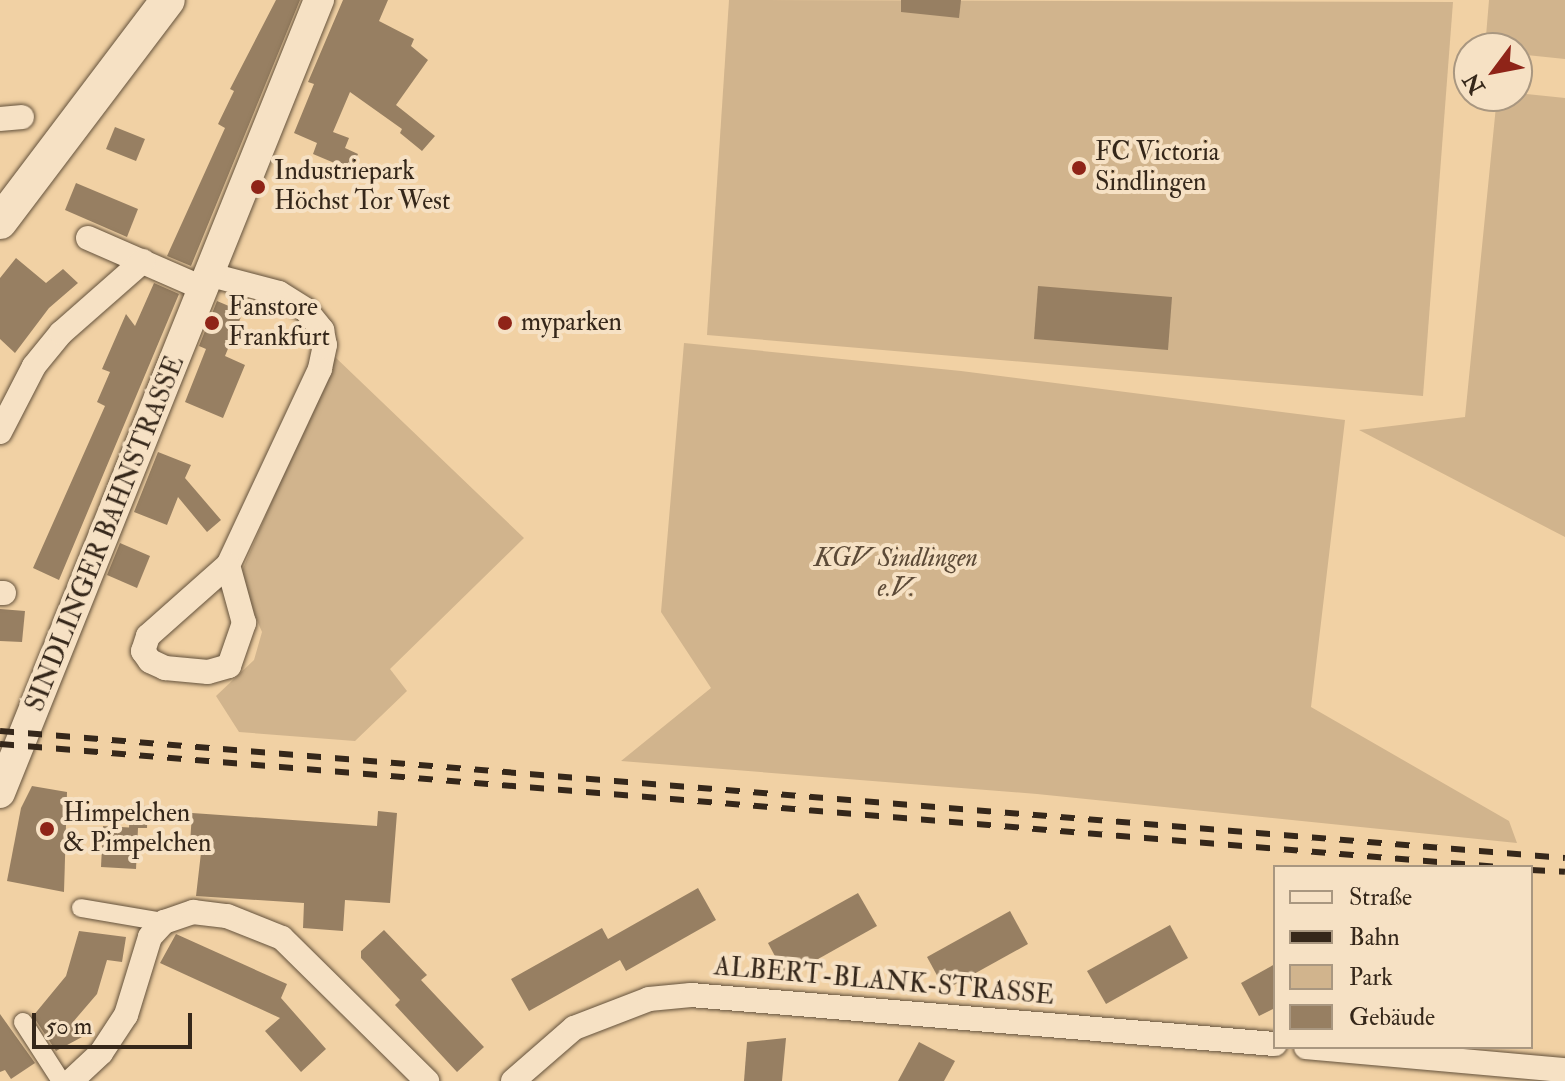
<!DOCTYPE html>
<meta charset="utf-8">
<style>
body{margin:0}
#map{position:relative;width:1565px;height:1081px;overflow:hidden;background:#f1d1a4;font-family:"IM FELL Double Pica",serif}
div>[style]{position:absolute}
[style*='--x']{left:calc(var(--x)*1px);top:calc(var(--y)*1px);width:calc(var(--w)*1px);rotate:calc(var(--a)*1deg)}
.green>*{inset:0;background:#d1b48d}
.building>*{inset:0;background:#977f62}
.roads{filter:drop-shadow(0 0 2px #64523c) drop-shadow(0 0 2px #64523c)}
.pedestrian>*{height:18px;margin:-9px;padding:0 9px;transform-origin:9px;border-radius:9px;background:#f6e1c4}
.minor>*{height:24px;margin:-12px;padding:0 12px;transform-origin:12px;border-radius:12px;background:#f6e1c4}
.tertiary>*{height:30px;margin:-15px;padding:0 15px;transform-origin:15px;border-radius:15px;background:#f6e1c4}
.secondary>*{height:34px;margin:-17px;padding:0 17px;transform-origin:17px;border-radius:17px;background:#f6e1c4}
.rail>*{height:6px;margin-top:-3px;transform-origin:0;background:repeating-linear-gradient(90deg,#35271a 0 14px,transparent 0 28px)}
.dots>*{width:22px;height:22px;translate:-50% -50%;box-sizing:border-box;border:4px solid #f6e1c4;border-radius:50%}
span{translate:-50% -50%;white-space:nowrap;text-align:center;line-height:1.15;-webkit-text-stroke:8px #f6e1c4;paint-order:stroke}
.poi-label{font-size:26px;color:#35271a}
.left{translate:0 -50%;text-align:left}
.street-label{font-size:26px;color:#35271a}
.park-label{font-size:26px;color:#5c4a37;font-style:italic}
.legend{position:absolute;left:1273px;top:865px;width:260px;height:184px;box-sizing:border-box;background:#f6e1c4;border:2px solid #a99780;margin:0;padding:10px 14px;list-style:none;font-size:24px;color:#35271a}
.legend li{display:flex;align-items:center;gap:16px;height:40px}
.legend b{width:40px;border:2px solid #a99780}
.north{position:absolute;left:1453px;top:32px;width:80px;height:80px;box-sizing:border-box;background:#f6e1c4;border:2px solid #a99780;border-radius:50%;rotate:238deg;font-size:22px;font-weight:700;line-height:32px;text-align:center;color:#35271a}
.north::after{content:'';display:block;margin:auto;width:28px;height:36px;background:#8f2418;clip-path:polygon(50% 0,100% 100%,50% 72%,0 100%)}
.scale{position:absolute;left:32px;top:1013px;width:160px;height:36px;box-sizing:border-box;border:4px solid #35271a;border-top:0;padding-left:10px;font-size:24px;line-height:28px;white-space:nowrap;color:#35271a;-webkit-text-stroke:6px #f6e1c4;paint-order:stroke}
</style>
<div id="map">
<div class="green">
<i style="clip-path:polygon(729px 0,1453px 2px,1423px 396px,707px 335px)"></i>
<i style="clip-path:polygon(1489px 0,1565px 0,1565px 59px,1517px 54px,1517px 48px,1485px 48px)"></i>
<i style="clip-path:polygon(1517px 93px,1565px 98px,1565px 537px,1359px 430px,1465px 417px,1497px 96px)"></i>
<i style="clip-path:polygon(684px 343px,961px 371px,1345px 420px,1311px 707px,1509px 821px,1517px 843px,1037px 794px,621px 761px,711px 688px,661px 612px)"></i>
<i style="clip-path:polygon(334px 356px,524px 538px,390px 669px,407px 691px,355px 741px,239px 732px,216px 696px,254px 660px,262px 632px,239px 578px)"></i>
</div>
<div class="building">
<i style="clip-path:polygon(276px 0,300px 0,191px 266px,167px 256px,225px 128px,218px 124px,234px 91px,230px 89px)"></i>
<i style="clip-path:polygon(343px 0,388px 0,379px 21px,414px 39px,411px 46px,428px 60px,396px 105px,435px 136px,422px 151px,400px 133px,402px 129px,350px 92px,333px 132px,349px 138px,345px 148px,358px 154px,351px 170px,313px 154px,317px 143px,294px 133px,314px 84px,308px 82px)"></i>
<i style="clip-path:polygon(901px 0,961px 0,959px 18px,901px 12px)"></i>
<i style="clip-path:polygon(115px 127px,145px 139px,136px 161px,106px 149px)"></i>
<i style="clip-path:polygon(76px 183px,138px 209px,127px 237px,65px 210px)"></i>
<i style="clip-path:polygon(16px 258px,46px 283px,63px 269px,78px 283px,49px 308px,15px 353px,0 339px,0 278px)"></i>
<i style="clip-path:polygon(154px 283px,179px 294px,59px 580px,33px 568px,105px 406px,97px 402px,110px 372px,102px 369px,126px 314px,135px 326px)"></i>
<i style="clip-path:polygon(1038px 286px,1172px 297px,1168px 350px,1034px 339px)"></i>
<i style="clip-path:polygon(217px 301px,243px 312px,225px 356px,245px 365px,223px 418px,185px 402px,206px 349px,199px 346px)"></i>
<i style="clip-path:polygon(158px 452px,191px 465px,185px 478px,221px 520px,207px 532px,178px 497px,167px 525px,134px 512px)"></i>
<i style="clip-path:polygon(120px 543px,150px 556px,137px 588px,107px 575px)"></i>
<i style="clip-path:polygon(0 609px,25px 611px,22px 642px,0 641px)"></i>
<i style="clip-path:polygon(32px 786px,67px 792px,64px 892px,7px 881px,21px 808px)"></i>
<i style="clip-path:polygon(130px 805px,148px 806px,147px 828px,129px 828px)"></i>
<i style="clip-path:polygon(378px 811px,397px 813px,390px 903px,345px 900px,343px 931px,303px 928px,304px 903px,196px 896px,202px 844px,190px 844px,192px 813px,377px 826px)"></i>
<i style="clip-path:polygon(103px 826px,138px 828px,136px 869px,101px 867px)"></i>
<i style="clip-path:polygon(698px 888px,716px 920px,626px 971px,620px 960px,529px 1011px,511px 979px,602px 928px,608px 939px)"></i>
<i style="clip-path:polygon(858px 893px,877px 926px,786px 977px,768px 943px)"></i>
<i style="clip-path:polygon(1010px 911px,1028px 944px,945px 990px,927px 957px)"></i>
<i style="clip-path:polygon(1170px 925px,1188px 958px,1106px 1004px,1087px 971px)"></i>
<i style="clip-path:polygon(384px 930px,427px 975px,421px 980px,484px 1047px,457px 1072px,395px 1005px,400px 1000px,361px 958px,361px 951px)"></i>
<i style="clip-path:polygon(79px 931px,126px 937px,122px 962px,107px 960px,97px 994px,73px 1022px,82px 1037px,56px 1051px,33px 1016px,66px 976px)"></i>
<i style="clip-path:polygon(176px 934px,287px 984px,281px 998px,326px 1049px,301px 1072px,265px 1031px,280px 1018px,160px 963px)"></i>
<i style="clip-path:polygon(1275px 964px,1275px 1008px,1259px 1016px,1241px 983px)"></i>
<i style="clip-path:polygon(0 1014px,35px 1063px,11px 1079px,5px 1070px,0 1072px)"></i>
<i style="clip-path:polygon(786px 1038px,782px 1081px,744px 1081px,747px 1042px)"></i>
<i style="clip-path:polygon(919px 1042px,955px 1061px,944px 1081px,898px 1081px)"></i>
</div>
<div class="roads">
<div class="pedestrian">
<i style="--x:81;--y:908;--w:84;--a:9.6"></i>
<i style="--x:23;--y:1022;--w:70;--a:57.2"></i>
</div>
<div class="minor">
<i style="--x:0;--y:119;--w:22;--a:-5"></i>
<i style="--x:88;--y:238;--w:128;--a:23.6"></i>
<i style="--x:211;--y:275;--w:70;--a:14.8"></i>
<i style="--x:279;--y:293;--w:32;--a:32"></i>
<i style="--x:306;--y:310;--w:26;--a:51"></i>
<i style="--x:322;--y:330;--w:15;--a:79"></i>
<i style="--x:325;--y:345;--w:25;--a:102"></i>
<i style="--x:320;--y:369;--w:217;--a:115.1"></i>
<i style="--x:228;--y:565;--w:107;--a:138.4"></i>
<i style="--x:148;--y:636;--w:16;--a:108"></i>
<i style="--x:143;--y:651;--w:12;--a:55"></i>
<i style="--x:150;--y:661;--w:17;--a:25"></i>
<i style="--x:165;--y:668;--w:43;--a:5.3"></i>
<i style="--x:208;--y:672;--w:22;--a:-16"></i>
<i style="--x:229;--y:666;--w:46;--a:-70.8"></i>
<i style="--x:244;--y:623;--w:60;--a:-105.4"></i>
<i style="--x:0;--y:432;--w:74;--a:-62.7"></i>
<i style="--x:34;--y:366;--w:43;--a:-50.7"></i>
<i style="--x:61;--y:333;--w:109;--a:-41.3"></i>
<i style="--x:0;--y:593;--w:4;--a:0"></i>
<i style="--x:1306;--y:1047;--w:260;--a:5.1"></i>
<i style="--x:71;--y:1081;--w:41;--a:-43"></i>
<i style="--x:101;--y:1053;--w:45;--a:-56.7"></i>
<i style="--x:126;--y:1015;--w:82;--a:-72.9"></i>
<i style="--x:150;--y:937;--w:21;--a:-47"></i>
<i style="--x:164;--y:922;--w:31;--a:-19"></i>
<i style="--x:193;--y:912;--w:34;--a:7"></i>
<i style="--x:227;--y:916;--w:59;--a:21.8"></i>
<i style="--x:282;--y:938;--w:204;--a:44.6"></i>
<i style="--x:513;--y:1081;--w:81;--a:-41"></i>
<i style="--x:574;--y:1028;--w:80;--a:-21.1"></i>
<i style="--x:649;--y:999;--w:42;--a:-5.4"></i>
<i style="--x:691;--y:995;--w:586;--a:4.8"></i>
</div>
<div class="tertiary">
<i style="--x:0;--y:793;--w:855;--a:-68.09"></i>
</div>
<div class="secondary">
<i style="--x:0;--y:222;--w:278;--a:-52.9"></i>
</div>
</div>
<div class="rail">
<i style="--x:0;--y:731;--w:1570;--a:4.64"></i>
<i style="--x:0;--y:744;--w:1504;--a:4.69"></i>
<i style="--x:1531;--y:870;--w:34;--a:3"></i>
</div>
<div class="dots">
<i style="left:1079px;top:168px;background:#8f2418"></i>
<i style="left:258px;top:187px;background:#8f2418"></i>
<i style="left:212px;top:323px;background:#8f2418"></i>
<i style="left:505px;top:323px;background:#8f2418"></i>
<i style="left:47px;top:829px;background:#8f2418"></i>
</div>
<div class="poi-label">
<span class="left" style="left:1095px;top:168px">FC Victoria<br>Sindlingen</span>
<span class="left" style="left:274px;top:187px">Industriepark<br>Höchst Tor West</span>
<span class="left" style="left:228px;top:323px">Fanstore<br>Frankfurt</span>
<span class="left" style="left:521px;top:323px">myparken</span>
<span class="left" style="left:63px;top:829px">Himpelchen<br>&amp; Pimpelchen</span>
</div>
<div class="street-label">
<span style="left:106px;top:534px;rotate:-68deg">SINDLINGER BAHNSTRASSE</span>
<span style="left:884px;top:982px;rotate:5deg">ALBERT-BLANK-STRASSE</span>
</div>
<div class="park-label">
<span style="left:896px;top:574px">KGV Sindlingen<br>e.V.</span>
</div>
<ul class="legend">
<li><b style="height:10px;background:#f6e1c4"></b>Straße</li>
<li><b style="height:10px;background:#35271a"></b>Bahn</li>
<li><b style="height:22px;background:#d1b48d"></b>Park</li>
<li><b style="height:22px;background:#977f62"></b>Gebäude</li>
</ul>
<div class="north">N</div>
<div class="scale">50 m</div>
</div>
